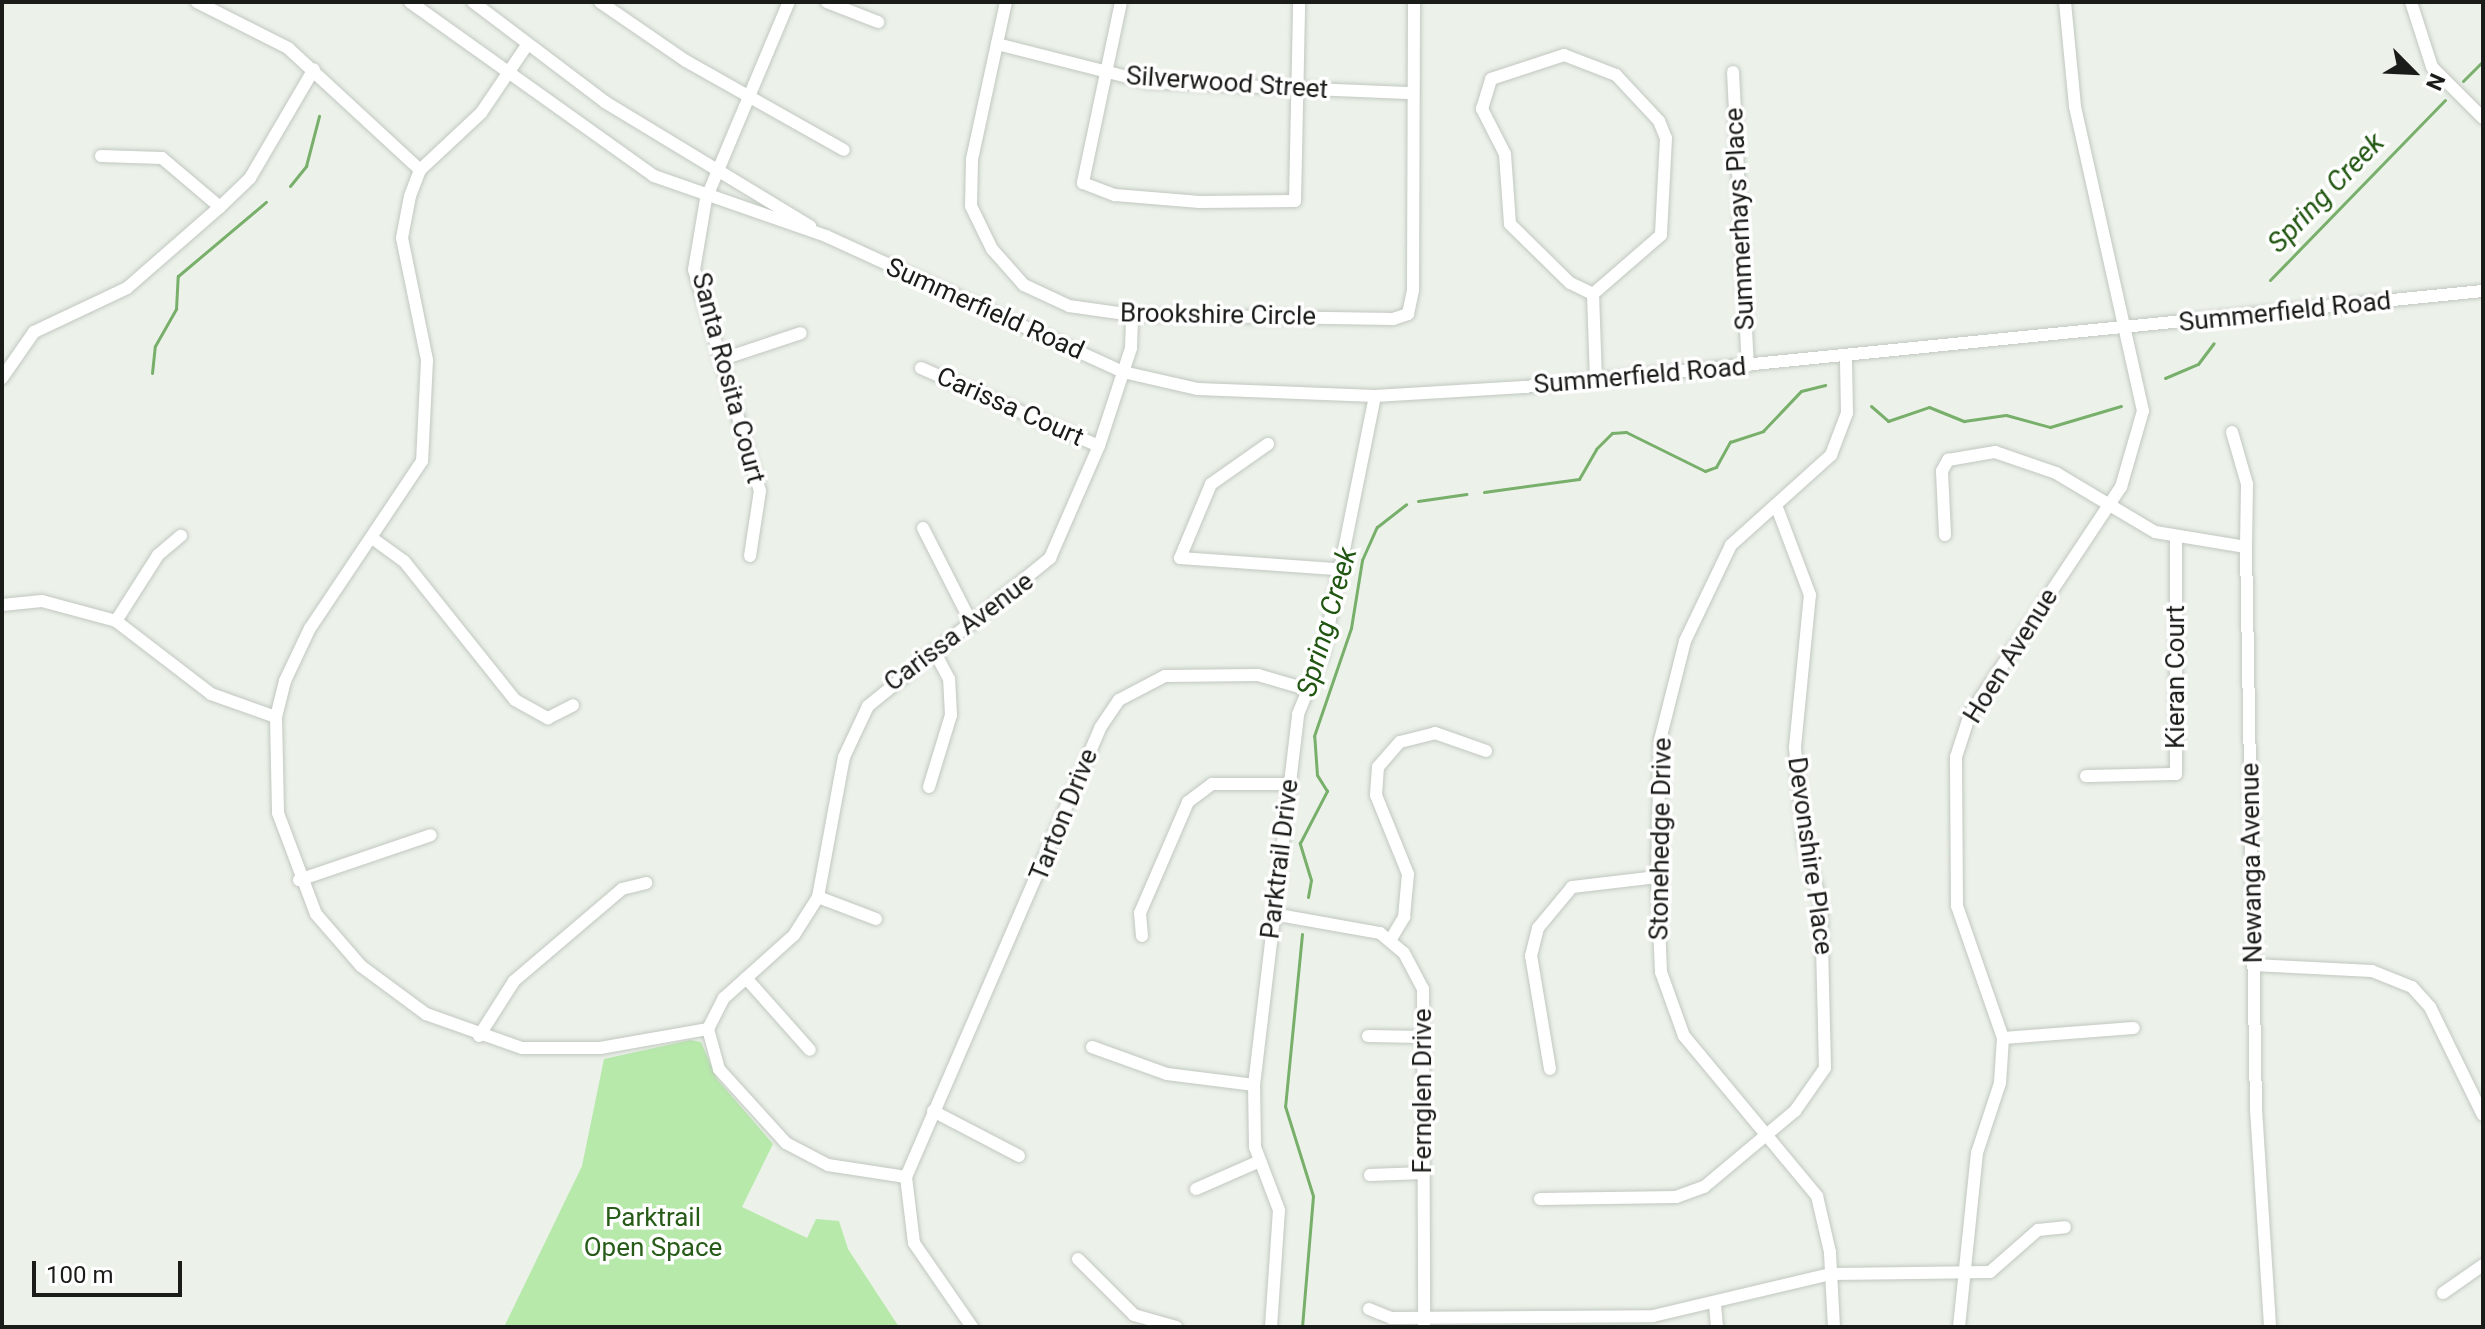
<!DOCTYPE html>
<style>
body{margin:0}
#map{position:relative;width:2485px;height:1329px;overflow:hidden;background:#ecf2ea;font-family:Roboto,sans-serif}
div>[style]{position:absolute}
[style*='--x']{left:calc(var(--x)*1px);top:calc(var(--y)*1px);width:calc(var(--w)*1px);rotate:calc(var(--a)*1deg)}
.green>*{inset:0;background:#b7e9ab}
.stream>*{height:3px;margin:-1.5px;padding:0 1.5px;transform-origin:1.5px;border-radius:1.5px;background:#78af6b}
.roads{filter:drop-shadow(0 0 2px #c1c8c0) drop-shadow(0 0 2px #c1c8c0)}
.minor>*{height:12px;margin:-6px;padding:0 6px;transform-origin:6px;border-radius:6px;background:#fff}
span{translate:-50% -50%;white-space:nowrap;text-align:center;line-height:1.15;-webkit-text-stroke:7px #fff;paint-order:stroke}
.street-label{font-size:26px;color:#1a1c19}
.park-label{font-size:26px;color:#275c18}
.water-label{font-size:28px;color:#215611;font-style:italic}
.frame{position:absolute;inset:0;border:4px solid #1a1c19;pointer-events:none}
.north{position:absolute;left:2373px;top:32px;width:80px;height:80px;-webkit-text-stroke:6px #fff;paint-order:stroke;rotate:114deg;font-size:22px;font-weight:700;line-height:32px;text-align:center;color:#1a1c19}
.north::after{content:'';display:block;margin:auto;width:28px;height:36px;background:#1a1c19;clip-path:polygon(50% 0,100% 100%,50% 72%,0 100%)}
.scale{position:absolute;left:32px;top:1261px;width:150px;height:36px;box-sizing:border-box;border:4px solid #1a1c19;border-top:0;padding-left:10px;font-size:24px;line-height:28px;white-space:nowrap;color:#1a1c19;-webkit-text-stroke:6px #fff;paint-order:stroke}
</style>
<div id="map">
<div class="green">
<i style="clip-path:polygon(690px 1040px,701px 1042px,717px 1079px,773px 1144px,742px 1207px,807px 1238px,816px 1219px,839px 1221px,848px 1249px,899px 1327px,504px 1327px,582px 1166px,604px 1059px)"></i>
</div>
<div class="stream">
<i style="--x:2463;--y:81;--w:28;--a:-45"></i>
<i style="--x:290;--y:186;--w:26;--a:-51"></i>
<i style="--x:306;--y:166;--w:52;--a:-75.4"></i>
<i style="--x:2270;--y:280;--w:251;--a:-45.8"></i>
<i style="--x:152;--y:373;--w:27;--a:-84"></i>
<i style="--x:155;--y:346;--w:43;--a:-60.4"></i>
<i style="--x:176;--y:309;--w:33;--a:-87"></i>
<i style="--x:178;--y:276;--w:115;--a:-40.1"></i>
<i style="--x:2165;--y:378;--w:36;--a:-23"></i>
<i style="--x:2198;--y:364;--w:26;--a:-53"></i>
<i style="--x:1871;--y:406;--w:23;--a:41"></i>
<i style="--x:1888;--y:421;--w:43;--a:-18.9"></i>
<i style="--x:1929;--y:407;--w:38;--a:22"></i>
<i style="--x:1964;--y:421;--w:42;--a:-8.1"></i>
<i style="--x:2006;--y:415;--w:46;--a:15.3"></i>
<i style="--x:2050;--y:427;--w:74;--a:-16.5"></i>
<i style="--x:1484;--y:492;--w:96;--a:-7.8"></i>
<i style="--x:1579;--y:479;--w:34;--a:-60"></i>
<i style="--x:1596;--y:449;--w:23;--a:-45"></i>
<i style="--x:1612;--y:433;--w:14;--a:-4"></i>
<i style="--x:1626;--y:432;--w:88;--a:26.3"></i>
<i style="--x:1705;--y:471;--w:12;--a:-20"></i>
<i style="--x:1716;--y:467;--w:29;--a:-61"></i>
<i style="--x:1730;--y:442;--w:35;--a:-18"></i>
<i style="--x:1763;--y:431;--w:55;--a:-46.5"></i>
<i style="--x:1801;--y:391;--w:25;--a:-14"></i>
<i style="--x:1418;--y:501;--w:49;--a:-8.3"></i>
<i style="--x:1308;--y:897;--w:17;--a:-80"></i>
<i style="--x:1311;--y:880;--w:39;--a:-107"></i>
<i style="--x:1300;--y:843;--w:59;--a:-62.6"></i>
<i style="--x:1327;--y:791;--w:19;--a:-122"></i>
<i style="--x:1317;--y:775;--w:39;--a:-94"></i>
<i style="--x:1314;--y:736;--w:114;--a:-71.1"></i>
<i style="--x:1351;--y:628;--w:69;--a:-80.8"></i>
<i style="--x:1362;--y:560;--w:36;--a:-66"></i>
<i style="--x:1377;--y:527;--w:37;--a:-38"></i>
<i style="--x:1302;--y:934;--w:173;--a:95.6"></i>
<i style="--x:1285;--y:1106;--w:94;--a:72.7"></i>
<i style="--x:1313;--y:1196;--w:131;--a:94.8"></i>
</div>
<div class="roads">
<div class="minor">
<i style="--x:197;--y:2;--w:102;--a:26.8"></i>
<i style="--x:288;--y:48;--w:180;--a:42.7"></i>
<i style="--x:410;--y:2;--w:300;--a:35.5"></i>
<i style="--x:654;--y:176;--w:182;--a:19.2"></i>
<i style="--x:826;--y:236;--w:327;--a:24.6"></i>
<i style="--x:1123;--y:372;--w:77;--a:12.8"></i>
<i style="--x:1198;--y:389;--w:177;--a:2.3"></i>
<i style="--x:1375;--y:396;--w:149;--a:-3.5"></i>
<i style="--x:1524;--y:387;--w:964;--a:-5.72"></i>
<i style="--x:473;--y:2;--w:166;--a:37.1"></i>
<i style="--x:605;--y:102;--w:240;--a:31.2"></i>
<i style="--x:600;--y:2;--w:104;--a:34.5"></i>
<i style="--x:686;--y:61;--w:181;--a:29.4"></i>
<i style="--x:827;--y:2;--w:55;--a:21.4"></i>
<i style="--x:1006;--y:2;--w:161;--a:102.2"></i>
<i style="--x:972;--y:159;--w:47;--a:91.2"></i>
<i style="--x:971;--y:206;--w:48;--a:64"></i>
<i style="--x:992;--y:249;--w:48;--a:48.4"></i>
<i style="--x:1024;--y:285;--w:50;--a:25"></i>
<i style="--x:1069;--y:306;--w:64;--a:8.1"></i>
<i style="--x:1132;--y:315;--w:261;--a:0.9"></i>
<i style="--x:1393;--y:319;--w:16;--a:-18"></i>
<i style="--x:1408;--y:314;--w:25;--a:-78"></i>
<i style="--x:1413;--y:290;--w:288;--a:-89.8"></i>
<i style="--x:1121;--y:2;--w:185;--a:101.9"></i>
<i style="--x:1083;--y:183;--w:34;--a:21"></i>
<i style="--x:1115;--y:195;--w:85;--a:4.7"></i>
<i style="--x:1200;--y:202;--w:95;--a:-0.6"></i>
<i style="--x:1295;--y:201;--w:199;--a:-88.8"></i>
<i style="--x:2411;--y:2;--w:68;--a:72.1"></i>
<i style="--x:2432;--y:67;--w:72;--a:45"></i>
<i style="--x:997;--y:44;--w:155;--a:14.2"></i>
<i style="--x:1147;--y:82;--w:266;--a:2.4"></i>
<i style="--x:525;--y:48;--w:78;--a:124.1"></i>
<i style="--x:481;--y:113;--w:83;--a:136.9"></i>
<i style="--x:420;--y:170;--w:28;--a:111"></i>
<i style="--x:410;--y:196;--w:43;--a:100.8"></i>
<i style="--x:402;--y:238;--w:125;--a:78.4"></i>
<i style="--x:427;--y:360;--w:101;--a:92.8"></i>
<i style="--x:422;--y:461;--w:201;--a:123.8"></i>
<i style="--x:310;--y:628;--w:59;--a:115.3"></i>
<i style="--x:285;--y:681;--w:37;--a:104"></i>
<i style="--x:276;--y:717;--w:96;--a:88.8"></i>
<i style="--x:278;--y:813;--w:108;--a:69.4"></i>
<i style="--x:316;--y:914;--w:69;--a:49.1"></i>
<i style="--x:361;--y:966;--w:81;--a:36.4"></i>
<i style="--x:426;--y:1014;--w:102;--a:19.5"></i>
<i style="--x:522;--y:1048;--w:78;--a:0"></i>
<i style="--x:600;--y:1048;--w:110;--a:-10"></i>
<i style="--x:1564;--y:55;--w:56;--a:21"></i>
<i style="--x:1616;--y:75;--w:63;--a:46.9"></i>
<i style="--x:1659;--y:121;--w:18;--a:68"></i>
<i style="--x:1666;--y:138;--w:97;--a:93"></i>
<i style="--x:1661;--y:235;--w:90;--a:139.1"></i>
<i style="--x:1593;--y:294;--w:25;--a:-154"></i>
<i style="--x:1570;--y:283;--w:84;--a:-135.5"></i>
<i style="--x:1510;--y:224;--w:70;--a:-94.1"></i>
<i style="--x:1505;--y:154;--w:51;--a:-117.1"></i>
<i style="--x:1482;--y:109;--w:31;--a:-73"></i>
<i style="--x:1491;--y:79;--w:77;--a:-18.2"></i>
<i style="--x:1733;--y:72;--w:294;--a:87.1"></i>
<i style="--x:101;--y:156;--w:61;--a:1.9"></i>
<i style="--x:162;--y:158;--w:76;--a:40.2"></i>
<i style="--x:1593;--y:294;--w:87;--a:88"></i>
<i style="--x:720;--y:360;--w:85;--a:-18.4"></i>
<i style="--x:921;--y:368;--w:194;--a:23.7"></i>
<i style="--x:2;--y:378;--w:56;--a:-55.2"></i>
<i style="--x:34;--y:332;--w:103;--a:-25.3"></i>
<i style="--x:127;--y:288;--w:123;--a:-41.1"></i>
<i style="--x:220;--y:207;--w:42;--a:-44"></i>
<i style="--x:250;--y:178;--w:126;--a:-59.6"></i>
<i style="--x:2232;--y:432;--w:54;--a:73.9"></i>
<i style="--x:2247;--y:484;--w:63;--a:90.9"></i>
<i style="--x:1268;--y:444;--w:70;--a:144.9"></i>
<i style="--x:1211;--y:484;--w:80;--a:112.7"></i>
<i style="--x:1180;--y:558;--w:155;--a:4.1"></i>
<i style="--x:923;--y:528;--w:108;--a:63"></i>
<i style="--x:1945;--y:535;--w:64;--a:-92.7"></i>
<i style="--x:1942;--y:471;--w:13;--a:-61"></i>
<i style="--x:1948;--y:460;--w:48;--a:-9.7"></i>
<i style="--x:1995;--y:452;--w:65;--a:19"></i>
<i style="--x:2056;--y:473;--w:115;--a:30.8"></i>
<i style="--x:2155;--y:532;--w:92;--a:9.4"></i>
<i style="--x:2246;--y:547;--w:562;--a:88.98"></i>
<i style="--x:2256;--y:1109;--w:218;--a:86.3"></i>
<i style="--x:372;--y:538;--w:39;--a:36"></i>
<i style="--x:404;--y:561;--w:178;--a:51.4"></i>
<i style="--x:515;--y:700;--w:38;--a:29"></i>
<i style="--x:548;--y:718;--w:28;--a:-27"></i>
<i style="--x:750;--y:556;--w:66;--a:-81.3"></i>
<i style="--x:760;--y:491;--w:231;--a:-106.6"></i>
<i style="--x:694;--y:270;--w:72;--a:-80.4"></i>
<i style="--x:706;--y:199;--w:214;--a:-67.2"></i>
<i style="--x:2;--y:605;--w:40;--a:-5.7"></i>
<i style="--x:42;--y:601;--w:77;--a:15.1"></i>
<i style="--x:116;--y:621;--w:120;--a:37.5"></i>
<i style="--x:211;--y:694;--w:69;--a:19.5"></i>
<i style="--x:116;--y:621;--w:78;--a:-57.5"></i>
<i style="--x:158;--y:555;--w:30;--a:-40"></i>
<i style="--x:2086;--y:776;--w:90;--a:-1.3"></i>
<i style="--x:2176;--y:774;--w:235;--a:-90"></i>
<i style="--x:929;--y:787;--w:75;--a:-73"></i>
<i style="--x:951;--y:715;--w:36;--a:-93"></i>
<i style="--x:949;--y:679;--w:32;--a:-118"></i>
<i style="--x:299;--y:880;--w:139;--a:-18.8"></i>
<i style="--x:818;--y:897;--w:62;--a:20.8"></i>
<i style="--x:1273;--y:914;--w:109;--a:10.1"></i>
<i style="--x:1380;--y:933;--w:31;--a:40"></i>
<i style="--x:1404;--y:953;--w:41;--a:62.2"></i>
<i style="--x:1423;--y:989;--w:338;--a:89.8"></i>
<i style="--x:1142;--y:936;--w:23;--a:-95"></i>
<i style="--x:1140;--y:913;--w:121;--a:-66.6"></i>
<i style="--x:1188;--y:802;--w:30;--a:-37"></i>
<i style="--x:1212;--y:784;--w:76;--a:0"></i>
<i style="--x:1391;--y:939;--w:26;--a:-59"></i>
<i style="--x:1404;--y:917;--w:43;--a:-84.7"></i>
<i style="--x:1408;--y:874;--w:85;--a:-112.1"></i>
<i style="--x:1376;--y:795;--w:28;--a:-86"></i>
<i style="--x:1378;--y:767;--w:33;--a:-49"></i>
<i style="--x:1400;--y:742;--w:36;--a:-14"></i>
<i style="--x:1435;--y:733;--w:54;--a:19.4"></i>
<i style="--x:2254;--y:965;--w:118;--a:2.9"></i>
<i style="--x:2372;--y:971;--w:43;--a:21.8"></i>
<i style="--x:2412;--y:987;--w:27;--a:48"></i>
<i style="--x:2430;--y:1007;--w:120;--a:63.9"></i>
<i style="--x:746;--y:978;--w:96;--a:48.4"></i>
<i style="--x:479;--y:1036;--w:65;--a:-57.5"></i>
<i style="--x:514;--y:981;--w:142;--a:-40.4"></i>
<i style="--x:622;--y:889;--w:25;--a:-14"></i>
<i style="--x:1368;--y:1036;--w:55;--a:1"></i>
<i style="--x:2003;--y:1038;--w:131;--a:-4.4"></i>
<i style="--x:1092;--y:1047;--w:80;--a:19.8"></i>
<i style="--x:1167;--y:1074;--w:88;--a:7.2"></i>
<i style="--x:1550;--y:1069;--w:115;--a:-99.5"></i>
<i style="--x:1531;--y:956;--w:29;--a:-76"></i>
<i style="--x:1538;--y:928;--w:53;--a:-50.3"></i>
<i style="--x:1572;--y:887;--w:86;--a:-6.7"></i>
<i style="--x:933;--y:1111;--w:97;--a:27.6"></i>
<i style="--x:1370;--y:1175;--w:53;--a:-2.2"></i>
<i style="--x:906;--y:1177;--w:79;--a:-171.3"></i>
<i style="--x:828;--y:1165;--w:47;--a:-152.4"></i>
<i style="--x:786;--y:1143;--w:100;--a:-132.2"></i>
<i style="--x:719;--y:1069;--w:41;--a:-105.4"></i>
<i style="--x:708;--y:1029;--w:35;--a:-63"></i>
<i style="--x:724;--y:998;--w:94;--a:-42"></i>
<i style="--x:794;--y:935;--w:45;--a:-57.7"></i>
<i style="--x:818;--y:897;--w:142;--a:-79.5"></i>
<i style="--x:844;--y:757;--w:56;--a:-64.8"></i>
<i style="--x:868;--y:706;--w:235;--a:-39.1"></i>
<i style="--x:1050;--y:558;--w:122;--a:-66.4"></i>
<i style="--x:1099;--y:446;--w:103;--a:-71.9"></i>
<i style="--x:1131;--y:348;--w:33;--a:-88"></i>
<i style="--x:1196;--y:1189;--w:70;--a:-23.6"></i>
<i style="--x:1540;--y:1199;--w:136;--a:-0.8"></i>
<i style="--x:1676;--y:1197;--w:30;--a:-20"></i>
<i style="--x:1704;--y:1187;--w:119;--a:-39.9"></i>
<i style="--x:1795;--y:1111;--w:52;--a:-55.1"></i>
<i style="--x:1825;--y:1068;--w:165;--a:-91.4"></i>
<i style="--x:1821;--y:903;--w:62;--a:-105.8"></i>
<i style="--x:1804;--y:843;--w:96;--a:-95.4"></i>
<i style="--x:1795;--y:747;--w:153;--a:-84.4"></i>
<i style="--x:1810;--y:595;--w:96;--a:-110.7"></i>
<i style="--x:1078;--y:1259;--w:79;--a:45"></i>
<i style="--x:1134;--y:1315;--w:44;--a:15.9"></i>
<i style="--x:2443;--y:1293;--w:49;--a:-35"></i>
<i style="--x:1715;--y:1304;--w:23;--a:85"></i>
<i style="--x:1369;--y:1309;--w:24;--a:22"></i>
<i style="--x:1391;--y:1318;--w:262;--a:-0.4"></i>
<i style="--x:1653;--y:1316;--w:183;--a:-13.3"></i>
<i style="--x:1831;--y:1274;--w:159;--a:-0.7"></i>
<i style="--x:1990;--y:1272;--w:64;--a:-41.2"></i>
<i style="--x:2038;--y:1230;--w:27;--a:-6"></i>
<i style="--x:972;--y:1327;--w:102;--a:-124.6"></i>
<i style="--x:914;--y:1243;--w:66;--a:-96.9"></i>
<i style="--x:906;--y:1177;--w:489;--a:-66.6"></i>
<i style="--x:1100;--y:728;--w:34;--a:-56"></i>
<i style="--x:1119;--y:700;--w:52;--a:-27.6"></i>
<i style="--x:1165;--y:676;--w:93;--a:-0.6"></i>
<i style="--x:1258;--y:675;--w:50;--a:16.3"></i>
<i style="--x:1271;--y:1327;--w:117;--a:-86.1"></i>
<i style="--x:1279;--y:1210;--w:67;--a:-110.9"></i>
<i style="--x:1255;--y:1147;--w:62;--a:-90.9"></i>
<i style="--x:1254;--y:1085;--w:374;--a:-83.2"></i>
<i style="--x:1298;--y:714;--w:65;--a:-67.4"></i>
<i style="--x:1323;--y:654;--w:263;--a:-78.6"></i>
<i style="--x:1834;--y:1327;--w:75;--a:-93.1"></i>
<i style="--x:1830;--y:1252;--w:57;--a:-103.1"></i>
<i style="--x:1817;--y:1196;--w:208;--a:-129.7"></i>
<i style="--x:1684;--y:1036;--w:68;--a:-109.8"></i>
<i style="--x:1661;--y:972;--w:95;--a:-92.4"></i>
<i style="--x:1657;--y:877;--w:137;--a:-88.7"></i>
<i style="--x:1660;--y:740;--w:102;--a:-75.8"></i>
<i style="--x:1685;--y:641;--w:106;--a:-64.4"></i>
<i style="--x:1731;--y:545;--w:135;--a:-42"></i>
<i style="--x:1831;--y:455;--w:45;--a:-69.1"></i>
<i style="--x:1847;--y:413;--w:53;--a:-91.1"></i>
<i style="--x:1959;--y:1327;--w:175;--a:-84.1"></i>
<i style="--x:1977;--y:1153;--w:74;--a:-71.8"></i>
<i style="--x:2000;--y:1083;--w:45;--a:-86.2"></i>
<i style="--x:2003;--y:1038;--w:140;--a:-109.2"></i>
<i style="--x:1957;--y:906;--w:149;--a:-90.4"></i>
<i style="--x:1956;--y:757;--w:45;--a:-72"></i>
<i style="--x:1970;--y:714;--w:273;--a:-56.4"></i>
<i style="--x:2121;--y:487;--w:79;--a:-73.9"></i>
<i style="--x:2143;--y:411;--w:312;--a:-102.6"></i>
<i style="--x:2075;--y:106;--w:104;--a:-95.5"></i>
</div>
</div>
<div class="street-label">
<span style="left:1227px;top:83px;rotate:4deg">Silverwood Street</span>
<span style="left:1740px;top:219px;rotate:-93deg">Summerhays Place</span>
<span style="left:985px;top:309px;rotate:24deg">Summerfield Road</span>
<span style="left:2285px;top:312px;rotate:-6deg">Summerfield Road</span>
<span style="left:1218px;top:315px;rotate:1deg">Brookshire Circle</span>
<span style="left:1640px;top:376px;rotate:-5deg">Summerfield Road</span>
<span style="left:728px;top:378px;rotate:75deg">Santa Rosita Court</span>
<span style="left:1010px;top:407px;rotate:24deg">Carissa Court</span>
<span style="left:959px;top:632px;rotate:-37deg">Carissa Avenue</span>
<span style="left:2011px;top:656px;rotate:-58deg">Hoen Avenue</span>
<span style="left:2176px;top:677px;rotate:-90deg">Kieran Court</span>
<span style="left:1064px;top:815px;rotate:-68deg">Tarton Drive</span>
<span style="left:1661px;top:839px;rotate:-89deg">Stonehedge Drive</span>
<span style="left:1810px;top:856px;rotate:82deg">Devonshire Place</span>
<span style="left:1280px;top:859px;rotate:-83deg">Parktrail Drive</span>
<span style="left:2252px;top:863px;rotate:-91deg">Newanga Avenue</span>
<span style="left:1423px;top:1091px;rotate:-90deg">Fernglen Drive</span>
</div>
<div class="park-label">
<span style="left:653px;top:1233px">Parktrail<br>Open Space</span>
</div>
<div class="water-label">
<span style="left:2326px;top:193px;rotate:-46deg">Spring Creek</span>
<span style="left:1327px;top:622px;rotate:-74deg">Spring Creek</span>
</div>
<div class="frame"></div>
<div class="north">N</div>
<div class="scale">100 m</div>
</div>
